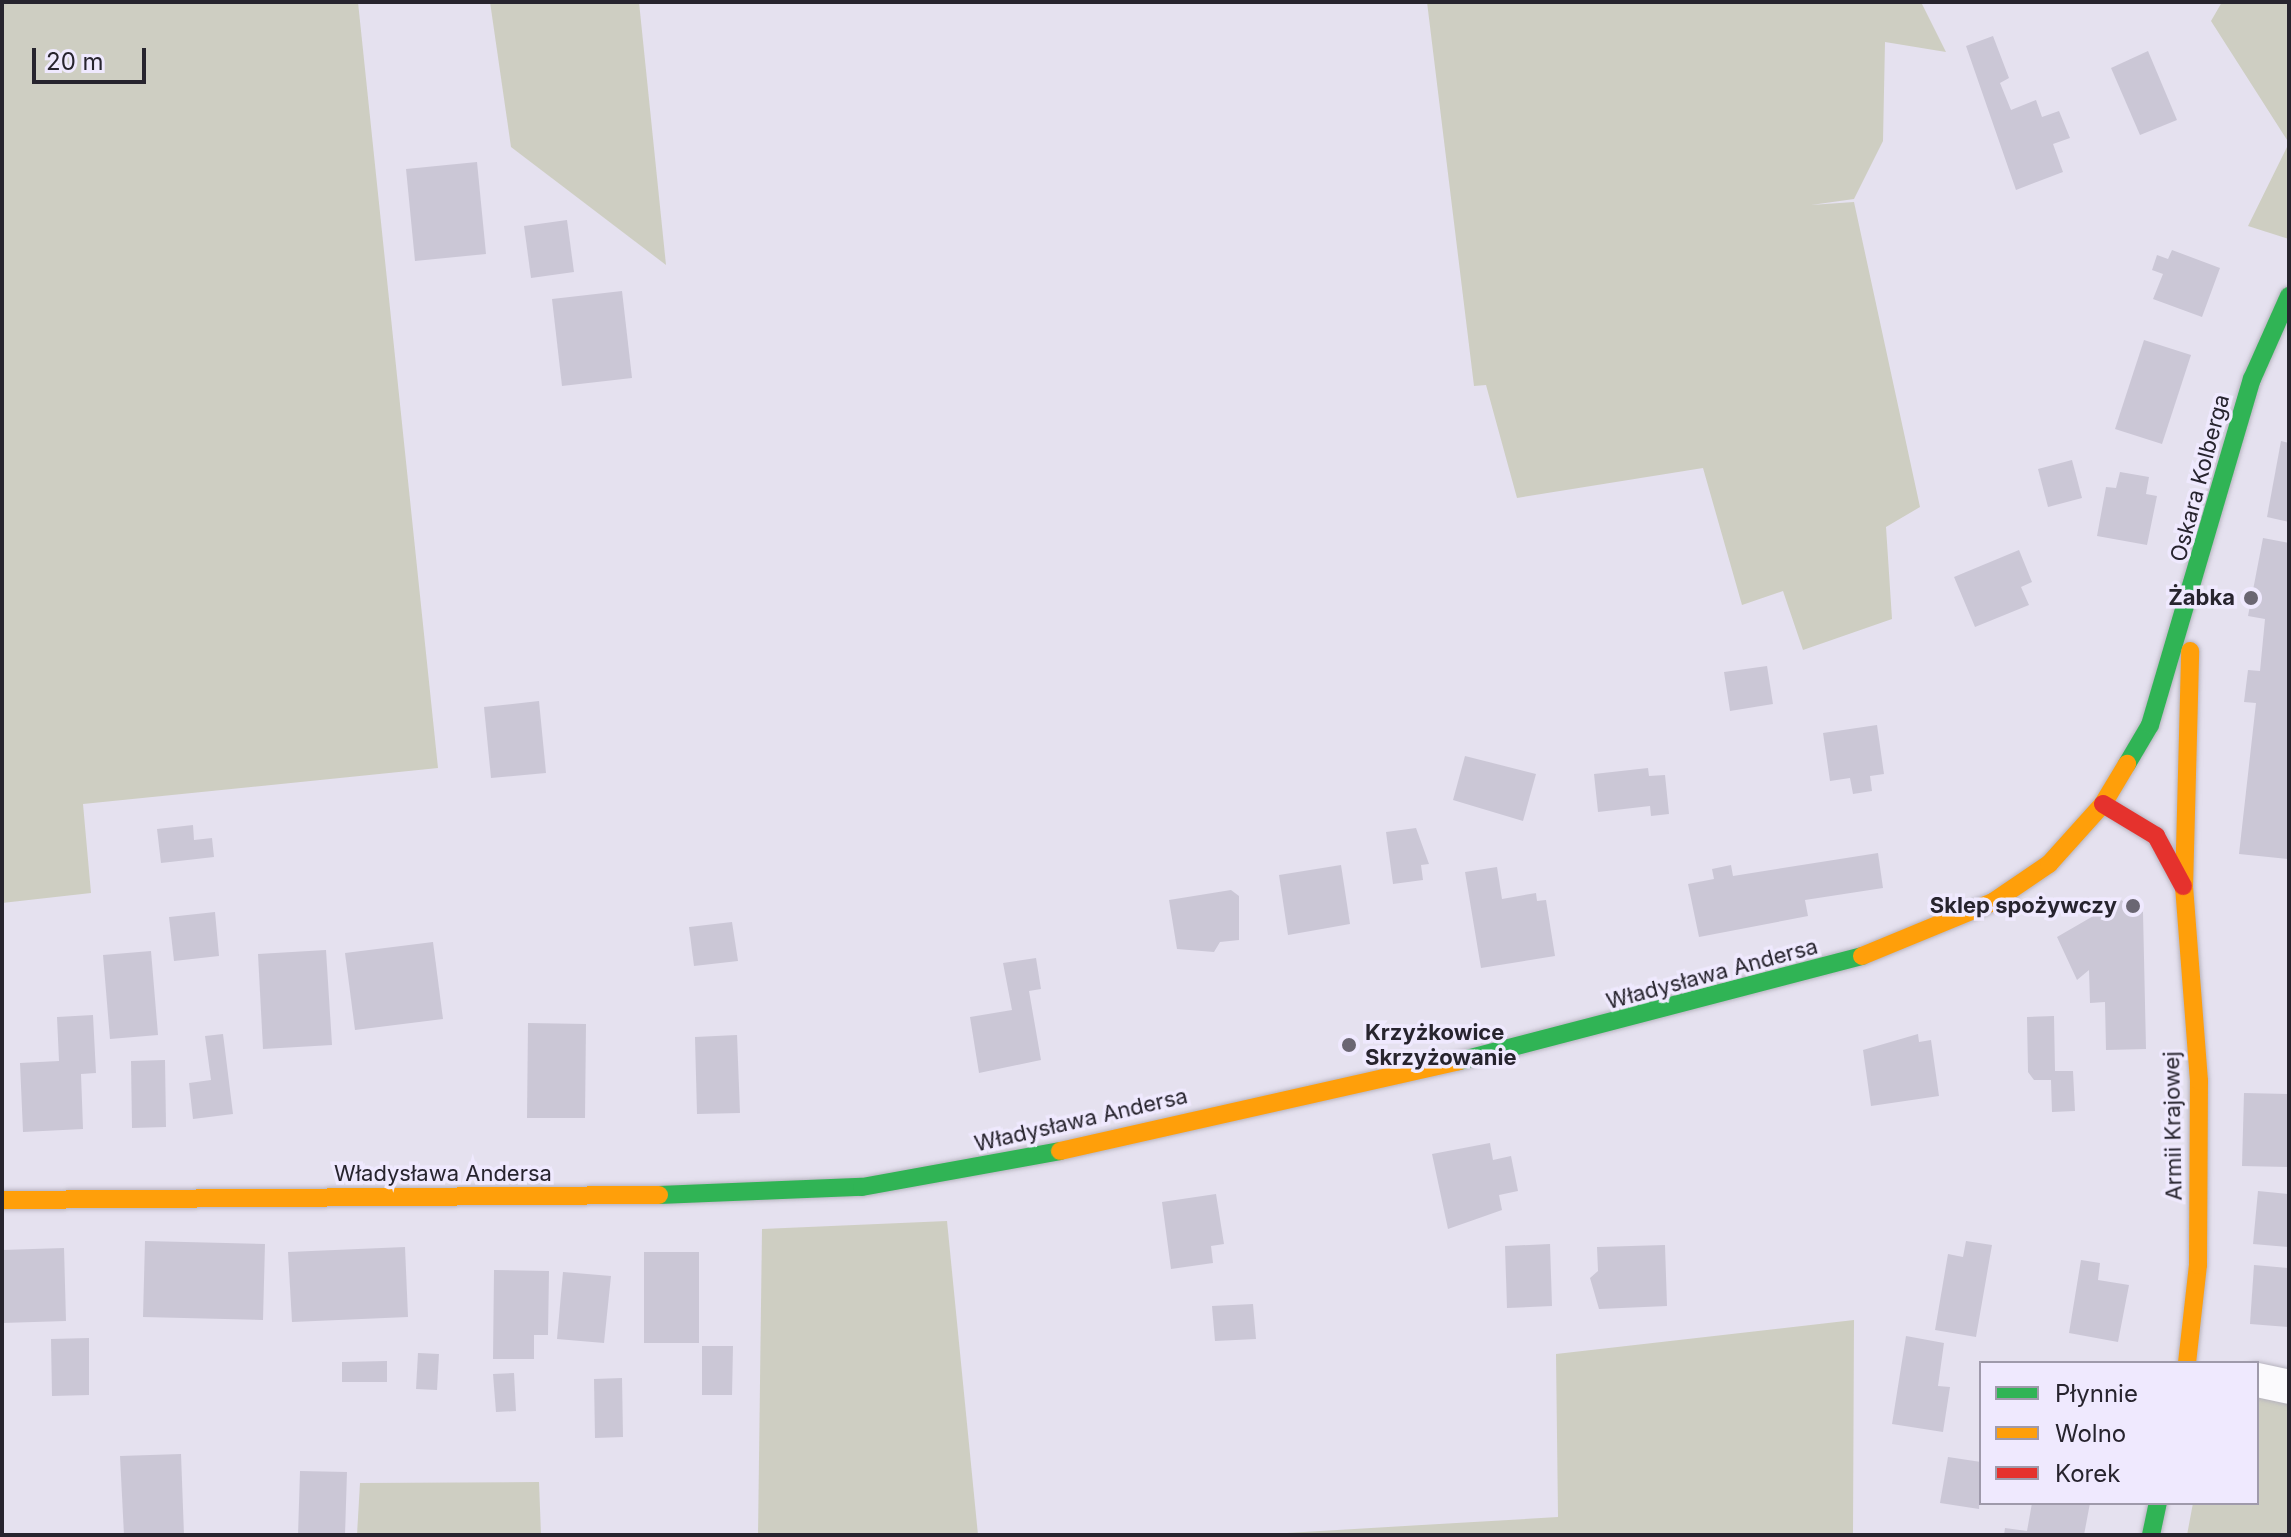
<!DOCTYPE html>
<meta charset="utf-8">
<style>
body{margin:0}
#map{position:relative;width:2291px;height:1537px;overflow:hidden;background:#e5e1ef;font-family:Inter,sans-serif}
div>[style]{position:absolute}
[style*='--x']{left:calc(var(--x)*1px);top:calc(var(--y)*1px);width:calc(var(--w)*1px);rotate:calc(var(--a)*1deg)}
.green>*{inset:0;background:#cecec2}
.building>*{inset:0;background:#cbc7d6}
.roads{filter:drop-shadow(0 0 2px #b6b3be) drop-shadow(0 0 2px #b6b3be)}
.street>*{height:34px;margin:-17px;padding:0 17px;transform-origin:17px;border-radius:17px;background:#fbfafd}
.fast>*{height:18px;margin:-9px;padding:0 9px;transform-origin:9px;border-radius:9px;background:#30b455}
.slow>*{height:18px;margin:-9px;padding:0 9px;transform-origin:9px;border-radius:9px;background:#ff9f0a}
.jam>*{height:18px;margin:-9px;padding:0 9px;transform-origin:9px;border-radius:9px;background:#e5322d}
.dots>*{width:22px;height:22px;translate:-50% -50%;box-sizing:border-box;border:4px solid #efe9fe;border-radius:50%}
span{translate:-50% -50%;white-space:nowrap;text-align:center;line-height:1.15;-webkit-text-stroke:7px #efe9fe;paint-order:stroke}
.street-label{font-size:22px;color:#27242e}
.poi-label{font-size:22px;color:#27242e;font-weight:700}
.right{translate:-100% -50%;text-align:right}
.left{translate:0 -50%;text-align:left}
.frame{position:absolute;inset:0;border:4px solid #27242e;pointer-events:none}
.legend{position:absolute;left:1979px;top:1361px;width:280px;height:144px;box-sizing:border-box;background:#efe9fe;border:2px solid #9f9aab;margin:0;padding:10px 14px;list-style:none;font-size:24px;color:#27242e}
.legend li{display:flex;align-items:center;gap:16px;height:40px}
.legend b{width:40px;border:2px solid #9f9aab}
.scale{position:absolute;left:32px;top:48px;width:114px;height:36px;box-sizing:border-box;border:4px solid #27242e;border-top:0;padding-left:10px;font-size:24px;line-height:28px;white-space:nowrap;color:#27242e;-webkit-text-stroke:6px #efe9fe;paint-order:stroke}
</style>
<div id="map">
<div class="green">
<i style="clip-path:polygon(2px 2px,358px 2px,438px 768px,83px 804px,91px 893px,2px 903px)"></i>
<i style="clip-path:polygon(490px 2px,639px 2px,666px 265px,511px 147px)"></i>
<i style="clip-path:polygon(1427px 2px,1921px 2px,1946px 52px,1885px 42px,1883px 141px,1854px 199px,1811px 205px,1854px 202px,1920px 507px,1886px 527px,1892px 619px,1803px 650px,1783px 591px,1742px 605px,1703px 468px,1517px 498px,1486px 385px,1474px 386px)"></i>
<i style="clip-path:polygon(2222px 2px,2289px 2px,2289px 239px,2248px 226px,2289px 143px,2211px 21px)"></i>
<i style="clip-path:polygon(947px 1221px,978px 1535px,758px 1535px,762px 1229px)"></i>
<i style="clip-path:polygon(1854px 1320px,1853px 1535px,1251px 1535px,1558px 1517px,1556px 1354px)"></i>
<i style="clip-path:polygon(2257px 1394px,2289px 1402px,2289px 1535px,2187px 1535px,2193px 1503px,2257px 1503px)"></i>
<i style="clip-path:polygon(539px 1482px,541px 1535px,357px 1535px,360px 1483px)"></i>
</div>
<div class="building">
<i style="clip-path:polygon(1993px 36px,2009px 78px,2000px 83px,2011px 110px,2036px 100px,2042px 117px,2059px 111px,2070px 138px,2053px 144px,2063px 172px,2016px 190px,1966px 46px)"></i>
<i style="clip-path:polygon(2148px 51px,2177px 120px,2140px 135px,2111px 68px)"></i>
<i style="clip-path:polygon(477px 162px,486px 254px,415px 261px,406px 169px)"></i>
<i style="clip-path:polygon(567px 220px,574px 272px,531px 278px,524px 226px)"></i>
<i style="clip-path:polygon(2172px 250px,2220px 268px,2202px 317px,2153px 299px,2163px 274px,2152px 270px,2157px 255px,2168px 259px)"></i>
<i style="clip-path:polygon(622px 291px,632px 378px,562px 386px,552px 299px)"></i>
<i style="clip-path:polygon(2144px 340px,2191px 355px,2162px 444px,2115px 429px)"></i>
<i style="clip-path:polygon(2281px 441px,2289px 443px,2289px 522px,2267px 517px)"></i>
<i style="clip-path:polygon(2072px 460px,2082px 498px,2048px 507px,2038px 469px)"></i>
<i style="clip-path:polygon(2120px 472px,2149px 477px,2146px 494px,2157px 496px,2147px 545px,2097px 536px,2106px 487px,2116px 488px)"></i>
<i style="clip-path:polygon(2263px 538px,2289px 543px,2289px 859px,2239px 854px,2256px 703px,2244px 702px,2248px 670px,2260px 671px,2265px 619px,2248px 616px)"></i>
<i style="clip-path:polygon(2019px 550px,2032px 582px,2021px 587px,2029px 605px,1975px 627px,1954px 577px)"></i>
<i style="clip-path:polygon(1767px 666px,1773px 704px,1730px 711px,1724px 672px)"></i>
<i style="clip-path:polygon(539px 701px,546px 773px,491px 778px,484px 707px)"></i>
<i style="clip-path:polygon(1877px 725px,1884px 774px,1870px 776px,1872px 791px,1853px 794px,1850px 778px,1830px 781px,1823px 733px)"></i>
<i style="clip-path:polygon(1465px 756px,1536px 774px,1523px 821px,1453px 800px)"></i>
<i style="clip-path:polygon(1648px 768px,1649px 776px,1665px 775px,1669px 814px,1651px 816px,1650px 806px,1598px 812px,1594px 774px)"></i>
<i style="clip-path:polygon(193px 825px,194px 840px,212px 838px,214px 857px,161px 863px,157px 829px)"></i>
<i style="clip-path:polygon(1416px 828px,1429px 864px,1421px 865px,1423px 880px,1393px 884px,1386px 832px)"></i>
<i style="clip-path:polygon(1878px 853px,1883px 888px,1805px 900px,1808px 916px,1699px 937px,1688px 884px,1714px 879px,1712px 869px,1731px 865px,1733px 876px)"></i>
<i style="clip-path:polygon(1341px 865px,1350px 924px,1288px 935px,1279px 875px)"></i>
<i style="clip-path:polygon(1497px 867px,1502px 899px,1536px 893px,1537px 901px,1546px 900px,1555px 956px,1481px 968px,1465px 872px)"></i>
<i style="clip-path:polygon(1231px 890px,1239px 896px,1239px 940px,1220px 942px,1214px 952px,1177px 949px,1169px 900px)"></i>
<i style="clip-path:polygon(2121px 900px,2143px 912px,2146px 1049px,2106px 1050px,2105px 1002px,2090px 1003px,2089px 970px,2077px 980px,2057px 937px)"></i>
<i style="clip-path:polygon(215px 912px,219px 956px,174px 961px,169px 917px)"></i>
<i style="clip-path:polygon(732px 922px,738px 961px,694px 966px,689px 927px)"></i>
<i style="clip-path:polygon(433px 942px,443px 1019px,355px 1030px,345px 953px)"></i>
<i style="clip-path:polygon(326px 950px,332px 1045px,263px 1049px,258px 954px)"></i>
<i style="clip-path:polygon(151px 951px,158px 1035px,110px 1039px,103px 955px)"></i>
<i style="clip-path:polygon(1036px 958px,1041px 989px,1029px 991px,1041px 1060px,979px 1073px,970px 1017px,1012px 1010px,1003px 963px)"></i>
<i style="clip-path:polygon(93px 1015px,96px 1073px,81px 1074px,83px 1129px,23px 1132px,20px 1063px,59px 1061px,57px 1017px)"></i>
<i style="clip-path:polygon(2054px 1016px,2055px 1071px,2073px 1071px,2075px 1111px,2052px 1112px,2051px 1080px,2034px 1080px,2028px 1072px,2027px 1017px)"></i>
<i style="clip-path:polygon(528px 1023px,586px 1024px,585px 1118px,527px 1118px)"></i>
<i style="clip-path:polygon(223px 1034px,233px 1114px,193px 1119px,189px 1083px,211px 1080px,205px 1036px)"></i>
<i style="clip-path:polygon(1918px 1034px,1919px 1042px,1931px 1040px,1939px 1096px,1871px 1106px,1863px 1050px)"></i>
<i style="clip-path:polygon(737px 1035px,740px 1113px,697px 1114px,695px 1037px)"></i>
<i style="clip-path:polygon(165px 1060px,166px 1127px,132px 1128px,131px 1061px)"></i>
<i style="clip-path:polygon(2244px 1093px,2289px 1094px,2289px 1167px,2242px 1166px)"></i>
<i style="clip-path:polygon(1490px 1143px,1493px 1160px,1511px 1156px,1518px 1191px,1499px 1195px,1502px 1210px,1448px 1229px,1432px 1154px)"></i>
<i style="clip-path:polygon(2258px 1191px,2289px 1194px,2289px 1247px,2253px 1244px)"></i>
<i style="clip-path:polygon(1216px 1194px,1224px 1244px,1211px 1246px,1213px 1263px,1171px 1269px,1162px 1202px)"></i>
<i style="clip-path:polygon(145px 1241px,265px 1244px,263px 1320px,143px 1317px)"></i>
<i style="clip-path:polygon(1966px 1241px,1992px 1245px,1976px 1337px,1935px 1330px,1948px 1254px,1963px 1257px)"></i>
<i style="clip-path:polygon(1550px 1244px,1552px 1306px,1507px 1308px,1505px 1246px)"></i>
<i style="clip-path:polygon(1665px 1245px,1667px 1306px,1599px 1309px,1590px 1278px,1598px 1271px,1597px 1247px)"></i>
<i style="clip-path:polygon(405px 1247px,408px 1317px,292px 1322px,288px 1252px)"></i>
<i style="clip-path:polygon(64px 1248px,66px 1321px,2px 1323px,2px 1250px)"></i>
<i style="clip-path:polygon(644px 1252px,699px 1252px,699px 1343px,644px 1343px)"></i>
<i style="clip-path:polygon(2081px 1260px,2100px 1263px,2098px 1280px,2129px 1285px,2118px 1342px,2069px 1333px)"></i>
<i style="clip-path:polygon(2254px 1265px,2289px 1268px,2289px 1327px,2250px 1324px)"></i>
<i style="clip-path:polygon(494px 1270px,549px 1271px,548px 1335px,534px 1335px,534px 1359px,493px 1359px)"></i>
<i style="clip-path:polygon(563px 1272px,611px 1276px,604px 1343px,557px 1339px)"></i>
<i style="clip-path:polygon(1253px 1304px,1256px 1339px,1215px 1341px,1212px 1306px)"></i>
<i style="clip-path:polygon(1906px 1336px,1944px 1343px,1938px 1386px,1950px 1387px,1943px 1432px,1892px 1424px)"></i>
<i style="clip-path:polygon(89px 1338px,89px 1395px,52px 1396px,51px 1339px)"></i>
<i style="clip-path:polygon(702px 1346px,733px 1346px,732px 1395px,702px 1395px)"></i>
<i style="clip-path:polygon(418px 1353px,439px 1354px,437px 1390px,416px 1389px)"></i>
<i style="clip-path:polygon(387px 1361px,387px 1382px,342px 1382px,342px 1362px)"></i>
<i style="clip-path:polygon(514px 1373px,516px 1411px,496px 1412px,493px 1374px)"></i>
<i style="clip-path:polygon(622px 1378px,623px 1437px,595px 1438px,594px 1379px)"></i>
<i style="clip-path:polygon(181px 1454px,184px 1535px,124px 1535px,120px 1456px)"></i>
<i style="clip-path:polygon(1948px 1457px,1981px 1462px,1979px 1509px,1940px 1503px)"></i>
<i style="clip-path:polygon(300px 1471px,347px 1472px,345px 1535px,298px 1535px)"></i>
<i style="clip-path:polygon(2032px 1503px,2090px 1503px,2084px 1535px,2004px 1535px,2005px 1528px,2027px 1531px)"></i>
</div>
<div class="roads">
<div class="street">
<i style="--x:2257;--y:1380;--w:33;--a:12"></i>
</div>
<div class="fast">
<i style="--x:2127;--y:764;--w:45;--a:-59.5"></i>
<i style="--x:2150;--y:725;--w:361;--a:-73.6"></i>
<i style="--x:2252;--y:379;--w:91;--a:-66"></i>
<i style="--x:1459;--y:1061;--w:416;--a:-14.6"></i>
<i style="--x:659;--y:1195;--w:203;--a:-2.3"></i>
<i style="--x:862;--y:1187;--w:201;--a:-10.3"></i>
<i style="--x:2151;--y:1535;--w:33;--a:-78"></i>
</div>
<div class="slow">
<i style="--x:1862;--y:956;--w:142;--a:-22.4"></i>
<i style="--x:1993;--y:902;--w:68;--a:-34.2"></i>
<i style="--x:2049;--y:864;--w:81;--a:-48"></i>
<i style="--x:2103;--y:804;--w:47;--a:-59"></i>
<i style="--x:1060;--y:1151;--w:409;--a:-12.7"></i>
<i style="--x:2;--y:1200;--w:657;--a:-0.44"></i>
<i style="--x:2187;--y:1363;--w:99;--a:-83.6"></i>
<i style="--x:2198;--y:1265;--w:184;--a:-89.7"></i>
<i style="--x:2199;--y:1081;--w:194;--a:-94.4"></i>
<i style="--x:2184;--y:888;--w:237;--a:-88.5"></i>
</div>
<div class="jam">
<i style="--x:2103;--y:804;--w:62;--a:31.1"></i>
<i style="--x:2156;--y:836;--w:57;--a:61.6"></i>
</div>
</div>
<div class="dots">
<i style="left:2251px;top:598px;background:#6a6672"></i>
<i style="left:2133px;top:906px;background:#6a6672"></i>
<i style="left:1349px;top:1045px;background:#6a6672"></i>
</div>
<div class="street-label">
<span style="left:2200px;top:478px;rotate:-75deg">Oskara Kolberga</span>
<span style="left:1712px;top:974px;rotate:-15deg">Władysława Andersa</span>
<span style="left:1081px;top:1120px;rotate:-13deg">Władysława Andersa</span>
<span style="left:2173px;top:1126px;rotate:-91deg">Armii Krajowej</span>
<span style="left:443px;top:1174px">Władysława Andersa</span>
</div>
<div class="poi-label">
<span class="right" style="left:2235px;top:598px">Żabka</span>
<span class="right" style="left:2117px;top:906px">Sklep spożywczy</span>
<span class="left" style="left:1365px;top:1045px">Krzyżkowice<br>Skrzyżowanie</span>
</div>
<div class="frame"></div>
<ul class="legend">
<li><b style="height:10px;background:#30b455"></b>Płynnie</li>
<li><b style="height:10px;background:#ff9f0a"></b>Wolno</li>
<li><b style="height:10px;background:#e5322d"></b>Korek</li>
</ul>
<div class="scale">20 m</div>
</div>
